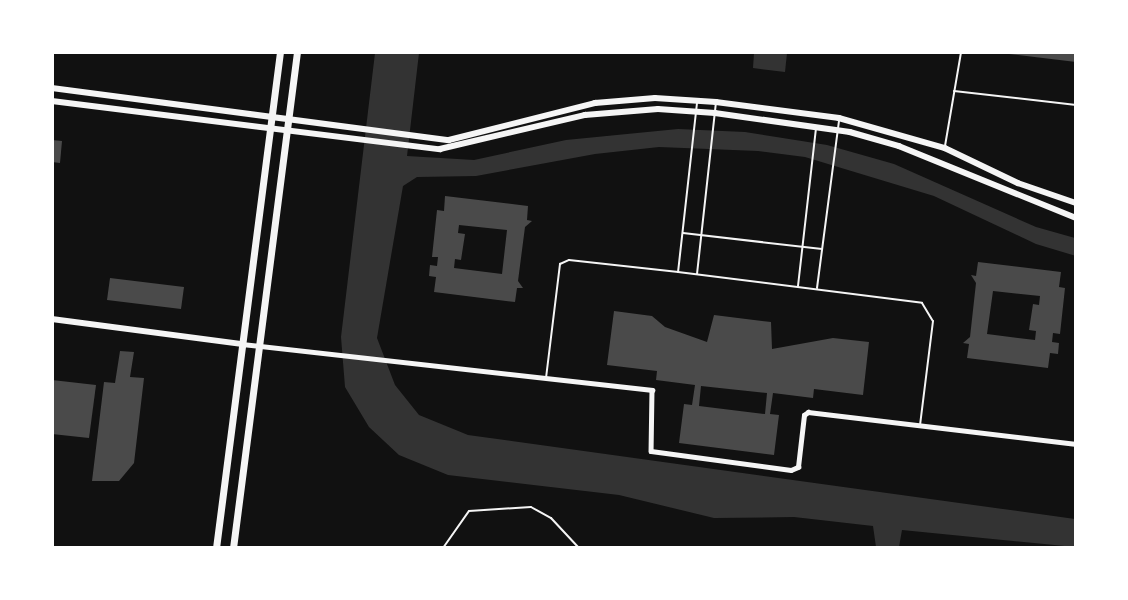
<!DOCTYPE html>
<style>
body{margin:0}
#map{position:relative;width:1128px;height:600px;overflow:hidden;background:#111;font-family:Jost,sans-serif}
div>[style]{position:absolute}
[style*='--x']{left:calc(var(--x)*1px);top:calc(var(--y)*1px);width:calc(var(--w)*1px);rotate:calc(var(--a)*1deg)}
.water>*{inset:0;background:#333}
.building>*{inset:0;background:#4a4a4a}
.path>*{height:2px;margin:-1px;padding:0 1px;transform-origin:1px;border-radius:1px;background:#f5f5f5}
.service>*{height:2px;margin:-1px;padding:0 1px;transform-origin:1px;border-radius:1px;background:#f5f5f5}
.minor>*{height:4.5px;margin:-2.25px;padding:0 2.25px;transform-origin:2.25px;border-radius:2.25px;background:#f5f5f5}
.tertiary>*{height:5.5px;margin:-2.75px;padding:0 2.75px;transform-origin:2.75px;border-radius:2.75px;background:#f5f5f5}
.primary>*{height:7px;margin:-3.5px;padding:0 3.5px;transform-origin:3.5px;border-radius:3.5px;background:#f5f5f5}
span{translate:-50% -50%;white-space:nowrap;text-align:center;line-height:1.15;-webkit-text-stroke:4px #fff;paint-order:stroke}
.frame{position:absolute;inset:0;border:54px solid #fff;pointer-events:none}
</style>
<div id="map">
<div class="water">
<i style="clip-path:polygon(375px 53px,419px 53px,407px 156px,474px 160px,566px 140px,678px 129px,745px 132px,827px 145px,894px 164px,1036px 227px,1075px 238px,1076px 256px,1036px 244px,934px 196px,805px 157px,758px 151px,659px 147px,595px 154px,476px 176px,417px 177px,403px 186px,377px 338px,395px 385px,419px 415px,468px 435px,1075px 519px,1075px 547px,902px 530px,899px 547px,876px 547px,873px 526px,794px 517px,714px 518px,619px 495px,448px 475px,399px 455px,369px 427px,345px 387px,341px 337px)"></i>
<i style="clip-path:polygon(754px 53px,787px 53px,785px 72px,753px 68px)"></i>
</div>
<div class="building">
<i style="clip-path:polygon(1009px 52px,1076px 52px,1076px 62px,1009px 54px)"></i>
<i style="clip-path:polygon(52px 140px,62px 141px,60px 163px,52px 162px)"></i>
<i style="clip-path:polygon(evenodd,445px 196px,528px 206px,527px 220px,532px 221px,525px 227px,518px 281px,523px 288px,517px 288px,515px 302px,434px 292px,436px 277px,429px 276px,430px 265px,437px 266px,438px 257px,432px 257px,437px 210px,444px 211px,445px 196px,459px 225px,507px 230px,502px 274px,454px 268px,455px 259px,461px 260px,465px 234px,458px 233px,459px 225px)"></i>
<i style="clip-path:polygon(evenodd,978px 262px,1061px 272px,1059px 287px,1065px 288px,1060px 334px,1053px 333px,1052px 342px,1059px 343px,1058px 354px,1050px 353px,1048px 368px,967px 358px,969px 344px,963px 343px,970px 337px,976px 283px,971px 275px,976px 276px,978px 262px,993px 291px,1040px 296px,1039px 305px,1033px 304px,1029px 330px,1036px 331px,1035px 340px,987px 334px,993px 291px)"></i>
<i style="clip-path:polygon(110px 278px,184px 287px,181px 309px,107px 300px)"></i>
<i style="clip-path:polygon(evenodd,614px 311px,652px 316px,665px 327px,707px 342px,714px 315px,771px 322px,772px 349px,833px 338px,869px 342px,863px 395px,814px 389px,813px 398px,773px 393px,770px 414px,779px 415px,774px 455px,679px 443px,684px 404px,692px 405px,695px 385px,656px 380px,657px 371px,607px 365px,614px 311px,701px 386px,767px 393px,765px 414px,699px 406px,701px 386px)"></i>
<i style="clip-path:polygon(120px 351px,134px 352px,130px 377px,144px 378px,134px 463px,119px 481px,92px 481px,104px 382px,115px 383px)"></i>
<i style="clip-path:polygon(52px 380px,96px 385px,89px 438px,52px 434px)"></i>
</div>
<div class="path">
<i style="--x:443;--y:548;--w:45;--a:-54.9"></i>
<i style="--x:469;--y:511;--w:62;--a:-3.7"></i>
<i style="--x:531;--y:507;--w:23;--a:29"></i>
<i style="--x:551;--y:518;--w:41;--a:47"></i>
</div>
<div class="service">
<i style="--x:954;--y:91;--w:123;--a:6.5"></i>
<i style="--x:697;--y:103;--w:170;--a:96.4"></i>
<i style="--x:678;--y:272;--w:246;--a:7.2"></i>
<i style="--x:922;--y:303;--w:21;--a:59"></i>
<i style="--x:933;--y:321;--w:105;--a:97.1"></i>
<i style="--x:945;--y:146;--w:95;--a:-80.3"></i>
<i style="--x:683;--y:233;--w:140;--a:6.6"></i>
<i style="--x:697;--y:274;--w:173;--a:-83.7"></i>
<i style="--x:798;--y:286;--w:158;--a:-83.5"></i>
<i style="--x:817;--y:288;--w:169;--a:-82.5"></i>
<i style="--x:546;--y:378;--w:115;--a:-83"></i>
<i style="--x:560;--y:264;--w:10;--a:-24"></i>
<i style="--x:569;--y:260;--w:110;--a:6.3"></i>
</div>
<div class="minor">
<i style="--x:242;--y:344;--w:413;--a:6.4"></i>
<i style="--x:652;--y:390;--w:61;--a:90.9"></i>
<i style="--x:651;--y:451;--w:141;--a:7.7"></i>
<i style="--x:791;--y:470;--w:8;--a:-23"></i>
<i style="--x:798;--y:467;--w:52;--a:-83.4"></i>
<i style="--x:804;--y:415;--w:5;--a:-37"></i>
<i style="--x:808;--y:412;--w:270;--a:6.8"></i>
</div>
<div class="tertiary">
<i style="--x:52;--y:88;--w:400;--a:7.5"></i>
<i style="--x:449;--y:140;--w:151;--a:-14.2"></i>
<i style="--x:595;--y:103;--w:60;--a:-4.8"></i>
<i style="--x:655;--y:98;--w:61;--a:3.8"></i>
<i style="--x:716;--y:102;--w:124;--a:7.4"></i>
<i style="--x:839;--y:118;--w:110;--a:15.8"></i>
<i style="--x:945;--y:148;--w:81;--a:25.6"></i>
<i style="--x:1018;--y:183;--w:61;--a:19"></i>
<i style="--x:52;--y:101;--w:391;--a:7.1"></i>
<i style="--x:440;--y:149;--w:149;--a:-13.2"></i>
<i style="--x:585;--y:115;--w:73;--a:-4.7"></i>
<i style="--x:658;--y:109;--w:57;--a:4"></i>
<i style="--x:715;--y:113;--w:136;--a:8"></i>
<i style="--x:850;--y:132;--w:51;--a:15.9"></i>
<i style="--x:899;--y:146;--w:191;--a:22.1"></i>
<i style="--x:52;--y:319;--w:192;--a:7.5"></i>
</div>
<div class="primary">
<i style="--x:216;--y:548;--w:500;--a:-82.65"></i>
<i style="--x:233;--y:548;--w:500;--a:-82.65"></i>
</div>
<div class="frame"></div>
</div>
